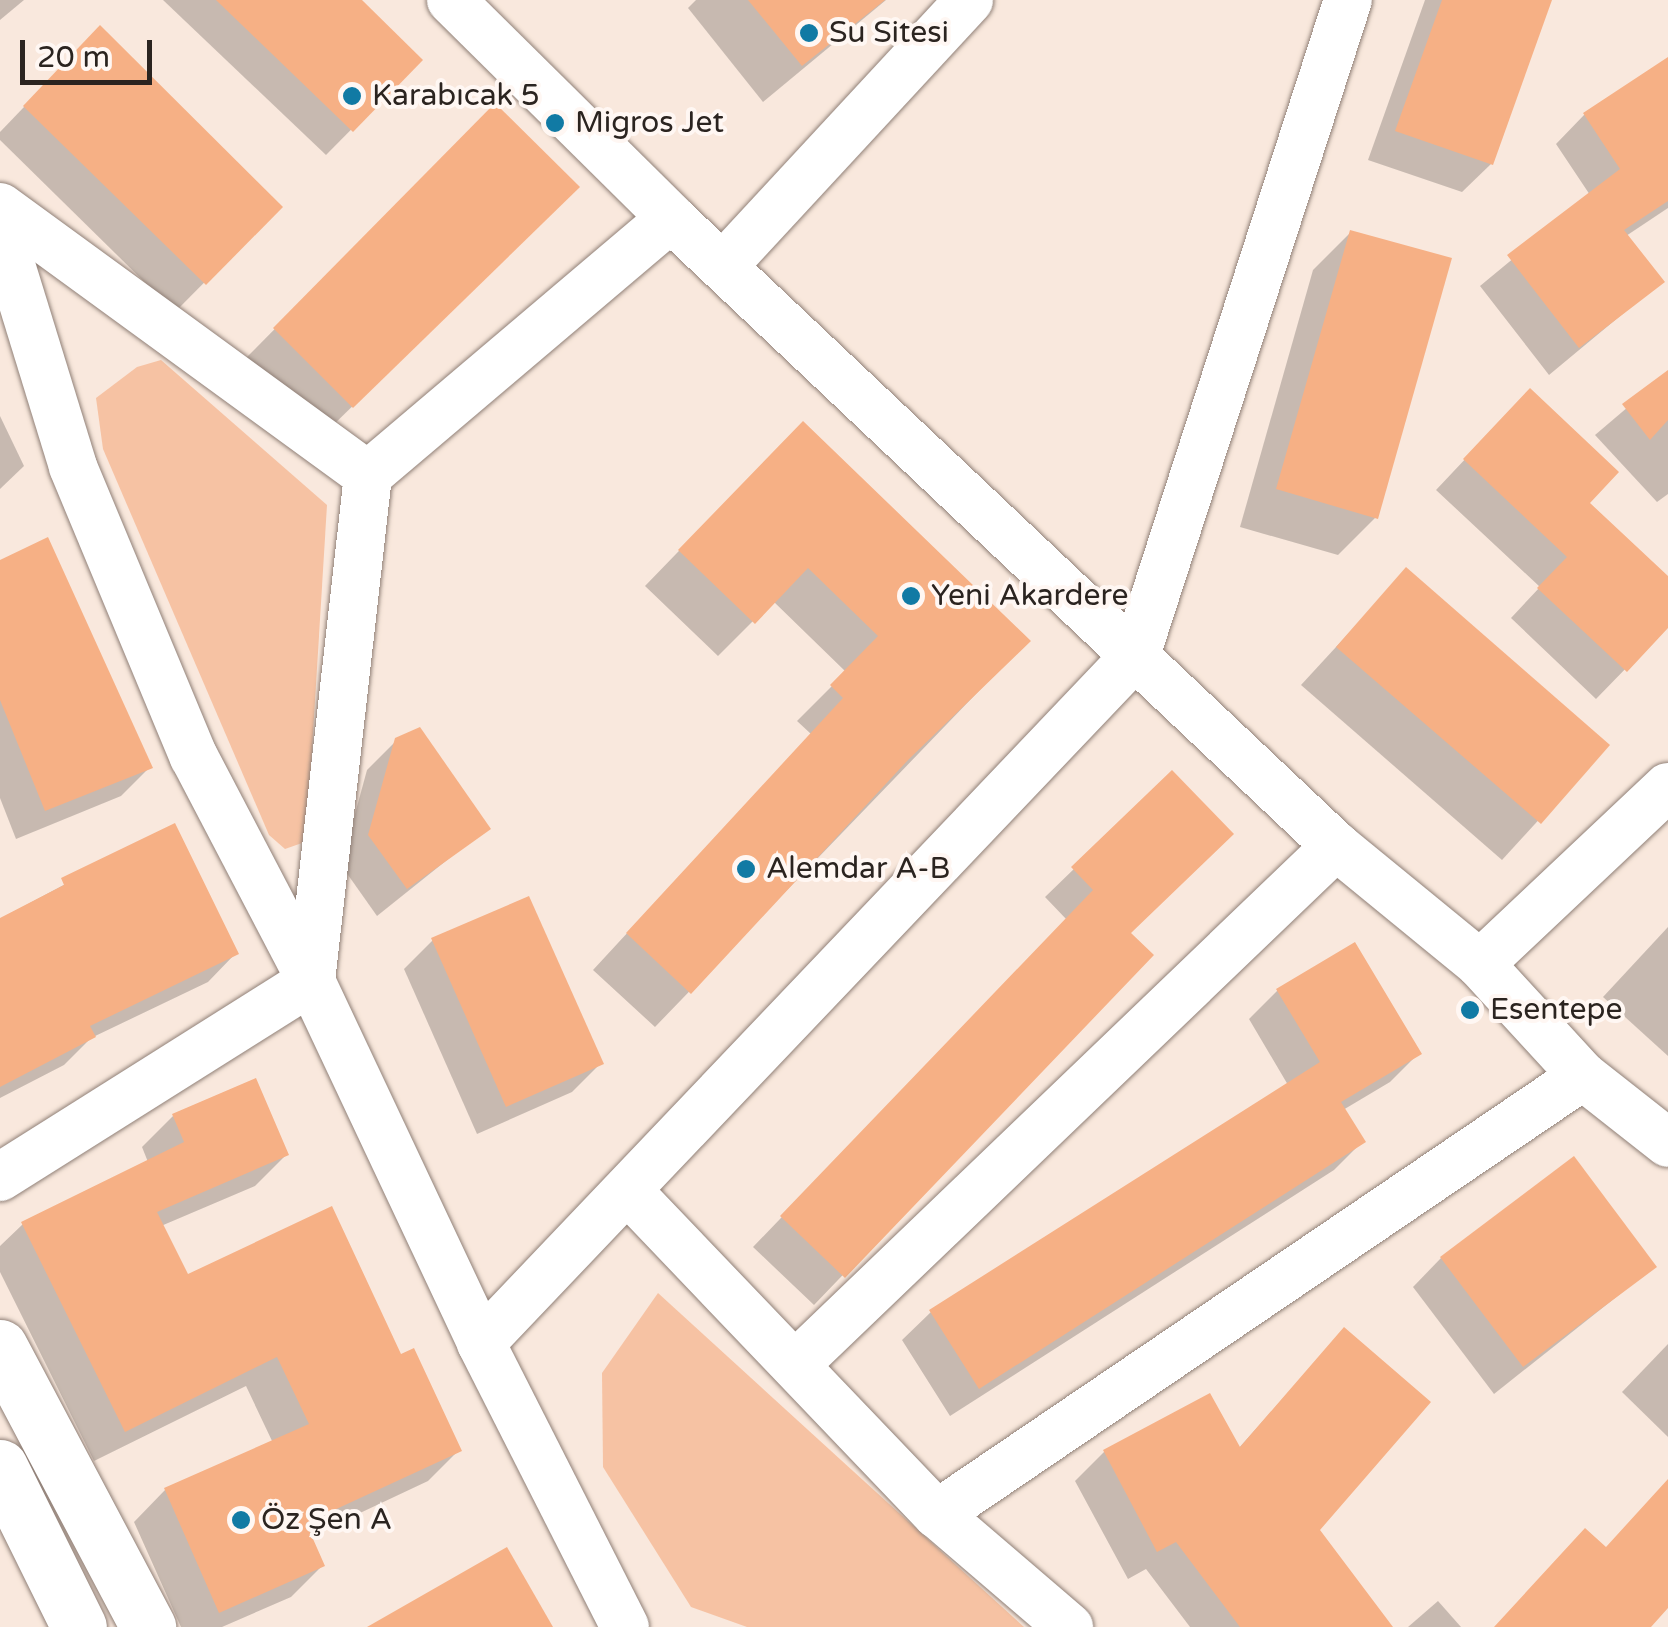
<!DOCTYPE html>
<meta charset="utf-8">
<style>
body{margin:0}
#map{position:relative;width:1668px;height:1627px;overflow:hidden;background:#f9e8dd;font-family:"Varela Round",sans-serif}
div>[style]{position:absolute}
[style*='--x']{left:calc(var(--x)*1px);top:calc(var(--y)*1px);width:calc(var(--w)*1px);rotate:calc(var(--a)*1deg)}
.green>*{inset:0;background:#f6c2a3}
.shadow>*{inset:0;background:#0003}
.building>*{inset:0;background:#f6b085}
.roads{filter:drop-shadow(0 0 2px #908077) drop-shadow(0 0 2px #908077)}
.street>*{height:48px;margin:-24px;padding:0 24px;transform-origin:24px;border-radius:24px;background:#fff}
.secondary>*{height:55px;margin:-27.5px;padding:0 27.5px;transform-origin:27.5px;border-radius:27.5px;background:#fff}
.dots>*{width:28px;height:28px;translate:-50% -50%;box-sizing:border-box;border:5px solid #fff7f3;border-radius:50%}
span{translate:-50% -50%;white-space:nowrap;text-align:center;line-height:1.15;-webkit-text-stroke:8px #fff7f3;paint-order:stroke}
.poi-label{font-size:30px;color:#2b2420}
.left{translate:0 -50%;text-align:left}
.scale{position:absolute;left:20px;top:40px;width:132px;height:45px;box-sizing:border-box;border:5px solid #2b2420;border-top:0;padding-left:12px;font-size:30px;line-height:35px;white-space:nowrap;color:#2b2420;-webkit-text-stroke:8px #fff7f3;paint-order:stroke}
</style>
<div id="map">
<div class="green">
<i style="clip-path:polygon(161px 360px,327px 505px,308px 815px,302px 843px,285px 849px,269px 835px,103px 449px,96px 398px,137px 367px)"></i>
<i style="clip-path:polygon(658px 1293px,1024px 1627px,747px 1627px,691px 1607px,603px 1467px,602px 1373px)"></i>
</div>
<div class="shadow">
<i style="clip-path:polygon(0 0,24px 0,0 20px)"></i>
<i style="clip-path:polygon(163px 0,358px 0,420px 60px,326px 155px)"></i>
<i style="clip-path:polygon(696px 0,886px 0,763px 102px,688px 8px)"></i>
<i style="clip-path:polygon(1425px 0,1550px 0,1491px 164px,1462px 192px,1368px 160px)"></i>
<i style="clip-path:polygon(72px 57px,279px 207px,175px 312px,0 140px,0 132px)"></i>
<i style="clip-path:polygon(1668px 60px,1668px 208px,1626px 236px,1661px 282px,1549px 375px,1480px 286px,1590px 195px,1556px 144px,1584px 115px)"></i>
<i style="clip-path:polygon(495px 106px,577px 187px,323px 435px,246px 358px)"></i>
<i style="clip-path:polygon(1351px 232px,1376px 517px,1338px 555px,1240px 527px,1313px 270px)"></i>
<i style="clip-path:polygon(1668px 373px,1668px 494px,1657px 502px,1595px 435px)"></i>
<i style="clip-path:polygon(0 416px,24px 466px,0 489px)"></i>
<i style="clip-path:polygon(1502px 420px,1668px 579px,1668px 625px,1596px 699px,1511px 618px,1540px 587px,1436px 490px)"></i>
<i style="clip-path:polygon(768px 459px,1027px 641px,655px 1027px,593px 970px,811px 734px,797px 721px,846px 672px,773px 601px,718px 656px,645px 586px)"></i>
<i style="clip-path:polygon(0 563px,150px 767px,121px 796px,16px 839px,0 798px)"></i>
<i style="clip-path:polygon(1406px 571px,1607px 745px,1502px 860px,1301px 685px)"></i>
<i style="clip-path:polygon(397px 740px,487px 828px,377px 916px,341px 865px,367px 770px)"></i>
<i style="clip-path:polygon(1172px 774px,1128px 933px,1150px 955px,814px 1305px,753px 1247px,1067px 920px,1045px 897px)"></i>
<i style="clip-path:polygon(174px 826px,236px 953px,208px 982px,91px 1038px,64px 1065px,0 1098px,0 919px)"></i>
<i style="clip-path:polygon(1668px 927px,1668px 1056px,1603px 997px)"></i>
<i style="clip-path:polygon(433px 940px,601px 1063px,572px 1092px,477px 1134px,404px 969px)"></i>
<i style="clip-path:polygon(1278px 990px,1418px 1054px,1390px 1082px,1343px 1110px,1362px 1142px,1334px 1170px,950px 1416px,902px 1340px,931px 1312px,1288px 1085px,1249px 1019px)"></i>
<i style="clip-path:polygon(173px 1116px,286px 1155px,255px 1186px,161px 1226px,186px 1277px,399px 1357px,459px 1450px,428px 1481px,309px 1537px,322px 1566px,291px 1597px,222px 1627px,181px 1627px,134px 1522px,165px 1490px,273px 1443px,246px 1386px,94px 1461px,0 1272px,0 1246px,23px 1224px,148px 1162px,142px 1147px)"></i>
<i style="clip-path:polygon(1441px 1258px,1654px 1267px,1494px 1394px,1413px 1287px)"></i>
<i style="clip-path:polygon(1344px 1330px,1316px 1530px,1390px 1627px,1190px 1627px,1146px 1569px,1128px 1579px,1075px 1481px,1104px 1452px,1209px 1396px,1238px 1449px)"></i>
<i style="clip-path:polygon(1668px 1344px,1668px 1437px,1622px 1392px)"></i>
<i style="clip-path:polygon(1438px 1601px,1461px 1627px,1408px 1627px)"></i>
</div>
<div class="building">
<i style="clip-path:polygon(216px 0,362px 0,423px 60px,353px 132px)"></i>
<i style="clip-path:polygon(748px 0,885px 0,802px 66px)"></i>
<i style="clip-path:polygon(1442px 0,1552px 0,1493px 165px,1395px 131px)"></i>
<i style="clip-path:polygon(100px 25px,283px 207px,206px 285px,23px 106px)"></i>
<i style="clip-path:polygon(1668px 57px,1668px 201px,1624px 230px,1665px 282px,1579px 348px,1507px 255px,1620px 169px,1583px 113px)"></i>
<i style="clip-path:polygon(495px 103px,580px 187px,353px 408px,273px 328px)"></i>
<i style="clip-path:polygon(1350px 230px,1452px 258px,1378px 519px,1276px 489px)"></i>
<i style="clip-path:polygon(1668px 370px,1668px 420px,1650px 440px,1622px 404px)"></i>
<i style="clip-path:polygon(1530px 388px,1619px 472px,1590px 503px,1668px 576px,1668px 628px,1627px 672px,1537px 588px,1567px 557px,1463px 459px)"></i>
<i style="clip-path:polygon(803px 421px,1031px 641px,908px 760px,691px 994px,626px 933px,843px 698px,830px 685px,878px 636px,808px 568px,755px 624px,678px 550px)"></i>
<i style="clip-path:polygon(48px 537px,153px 768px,45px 811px,0 700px,0 560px)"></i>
<i style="clip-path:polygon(1406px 567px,1610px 745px,1541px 824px,1336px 647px)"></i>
<i style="clip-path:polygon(420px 727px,491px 829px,407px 889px,368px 835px,395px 738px)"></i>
<i style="clip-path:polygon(1172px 770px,1234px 834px,1131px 933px,1154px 955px,845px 1278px,780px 1216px,1093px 890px,1071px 867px)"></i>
<i style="clip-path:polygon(175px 823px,239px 954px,90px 1026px,96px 1037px,0 1087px,0 918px,64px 885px,61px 878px)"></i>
<i style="clip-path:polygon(529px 896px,604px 1064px,506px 1107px,431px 938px)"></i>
<i style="clip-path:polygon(1355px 942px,1422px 1054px,1341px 1102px,1366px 1142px,979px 1389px,929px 1310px,1320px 1062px,1276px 989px)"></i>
<i style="clip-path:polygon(256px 1078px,289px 1155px,157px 1212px,188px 1274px,332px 1206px,401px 1354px,414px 1348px,462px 1451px,306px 1523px,325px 1566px,219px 1613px,164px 1488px,309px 1424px,277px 1357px,125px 1432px,21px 1222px,184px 1142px,172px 1114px)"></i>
<i style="clip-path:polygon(1574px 1156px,1657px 1267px,1523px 1367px,1440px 1257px)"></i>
<i style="clip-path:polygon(1344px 1327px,1431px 1402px,1320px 1530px,1393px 1627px,1240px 1627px,1176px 1542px,1157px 1552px,1103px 1450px,1210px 1393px,1240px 1447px)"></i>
<i style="clip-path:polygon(1668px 1479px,1668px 1608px,1651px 1627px,1494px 1627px,1585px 1528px,1606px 1547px)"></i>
<i style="clip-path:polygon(507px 1547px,553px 1627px,367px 1627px)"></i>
</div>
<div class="roads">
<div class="street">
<i style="--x:451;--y:0;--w:310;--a:44.7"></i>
<i style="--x:671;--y:218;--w:915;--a:43.36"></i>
<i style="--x:1336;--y:846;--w:186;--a:39.3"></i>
<i style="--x:1480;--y:964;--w:152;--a:47.4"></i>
<i style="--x:1583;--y:1076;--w:108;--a:38.2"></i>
<i style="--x:0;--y:207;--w:455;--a:36.1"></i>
<i style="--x:0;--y:229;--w:249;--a:72.9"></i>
<i style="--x:73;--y:467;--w:314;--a:67.4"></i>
<i style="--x:194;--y:757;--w:253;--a:62.4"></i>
<i style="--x:311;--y:981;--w:400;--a:64.8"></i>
<i style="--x:481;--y:1343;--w:318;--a:63.1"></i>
<i style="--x:723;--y:266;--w:362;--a:-47.2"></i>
<i style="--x:1480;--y:964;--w:258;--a:-43.3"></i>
<i style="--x:0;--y:1177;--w:368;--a:-32.2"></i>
<i style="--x:311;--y:981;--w:509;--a:-83.57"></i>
<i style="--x:368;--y:475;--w:397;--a:-40.3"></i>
<i style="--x:628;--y:1191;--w:447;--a:46.3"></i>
<i style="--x:937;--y:1514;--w:174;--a:40.6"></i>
<i style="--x:481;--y:1343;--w:950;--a:-46.41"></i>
<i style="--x:1136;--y:655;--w:688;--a:-72.07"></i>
<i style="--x:795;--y:1365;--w:750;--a:-43.81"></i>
<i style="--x:937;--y:1514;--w:780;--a:-34.14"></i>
</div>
<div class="secondary">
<i style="--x:0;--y:1347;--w:317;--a:62.1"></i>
<i style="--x:0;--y:1467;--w:178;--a:63.7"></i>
</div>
</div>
<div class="dots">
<i style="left:809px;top:33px;background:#117aa4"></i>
<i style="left:352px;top:96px;background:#117aa4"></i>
<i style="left:555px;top:123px;background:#117aa4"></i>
<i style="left:911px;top:596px;background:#117aa4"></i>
<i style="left:746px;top:869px;background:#117aa4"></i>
<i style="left:1470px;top:1010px;background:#117aa4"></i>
<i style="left:241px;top:1520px;background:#117aa4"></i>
</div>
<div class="poi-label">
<span class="left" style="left:829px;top:33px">Su Sitesi</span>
<span class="left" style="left:372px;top:96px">Karabıcak 5</span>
<span class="left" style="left:575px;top:123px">Migros Jet</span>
<span class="left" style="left:931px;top:596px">Yeni Akardere</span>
<span class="left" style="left:766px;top:869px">Alemdar A-B</span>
<span class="left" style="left:1490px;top:1010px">Esentepe</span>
<span class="left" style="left:261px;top:1520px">Öz Şen A</span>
</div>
<div class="scale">20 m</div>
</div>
